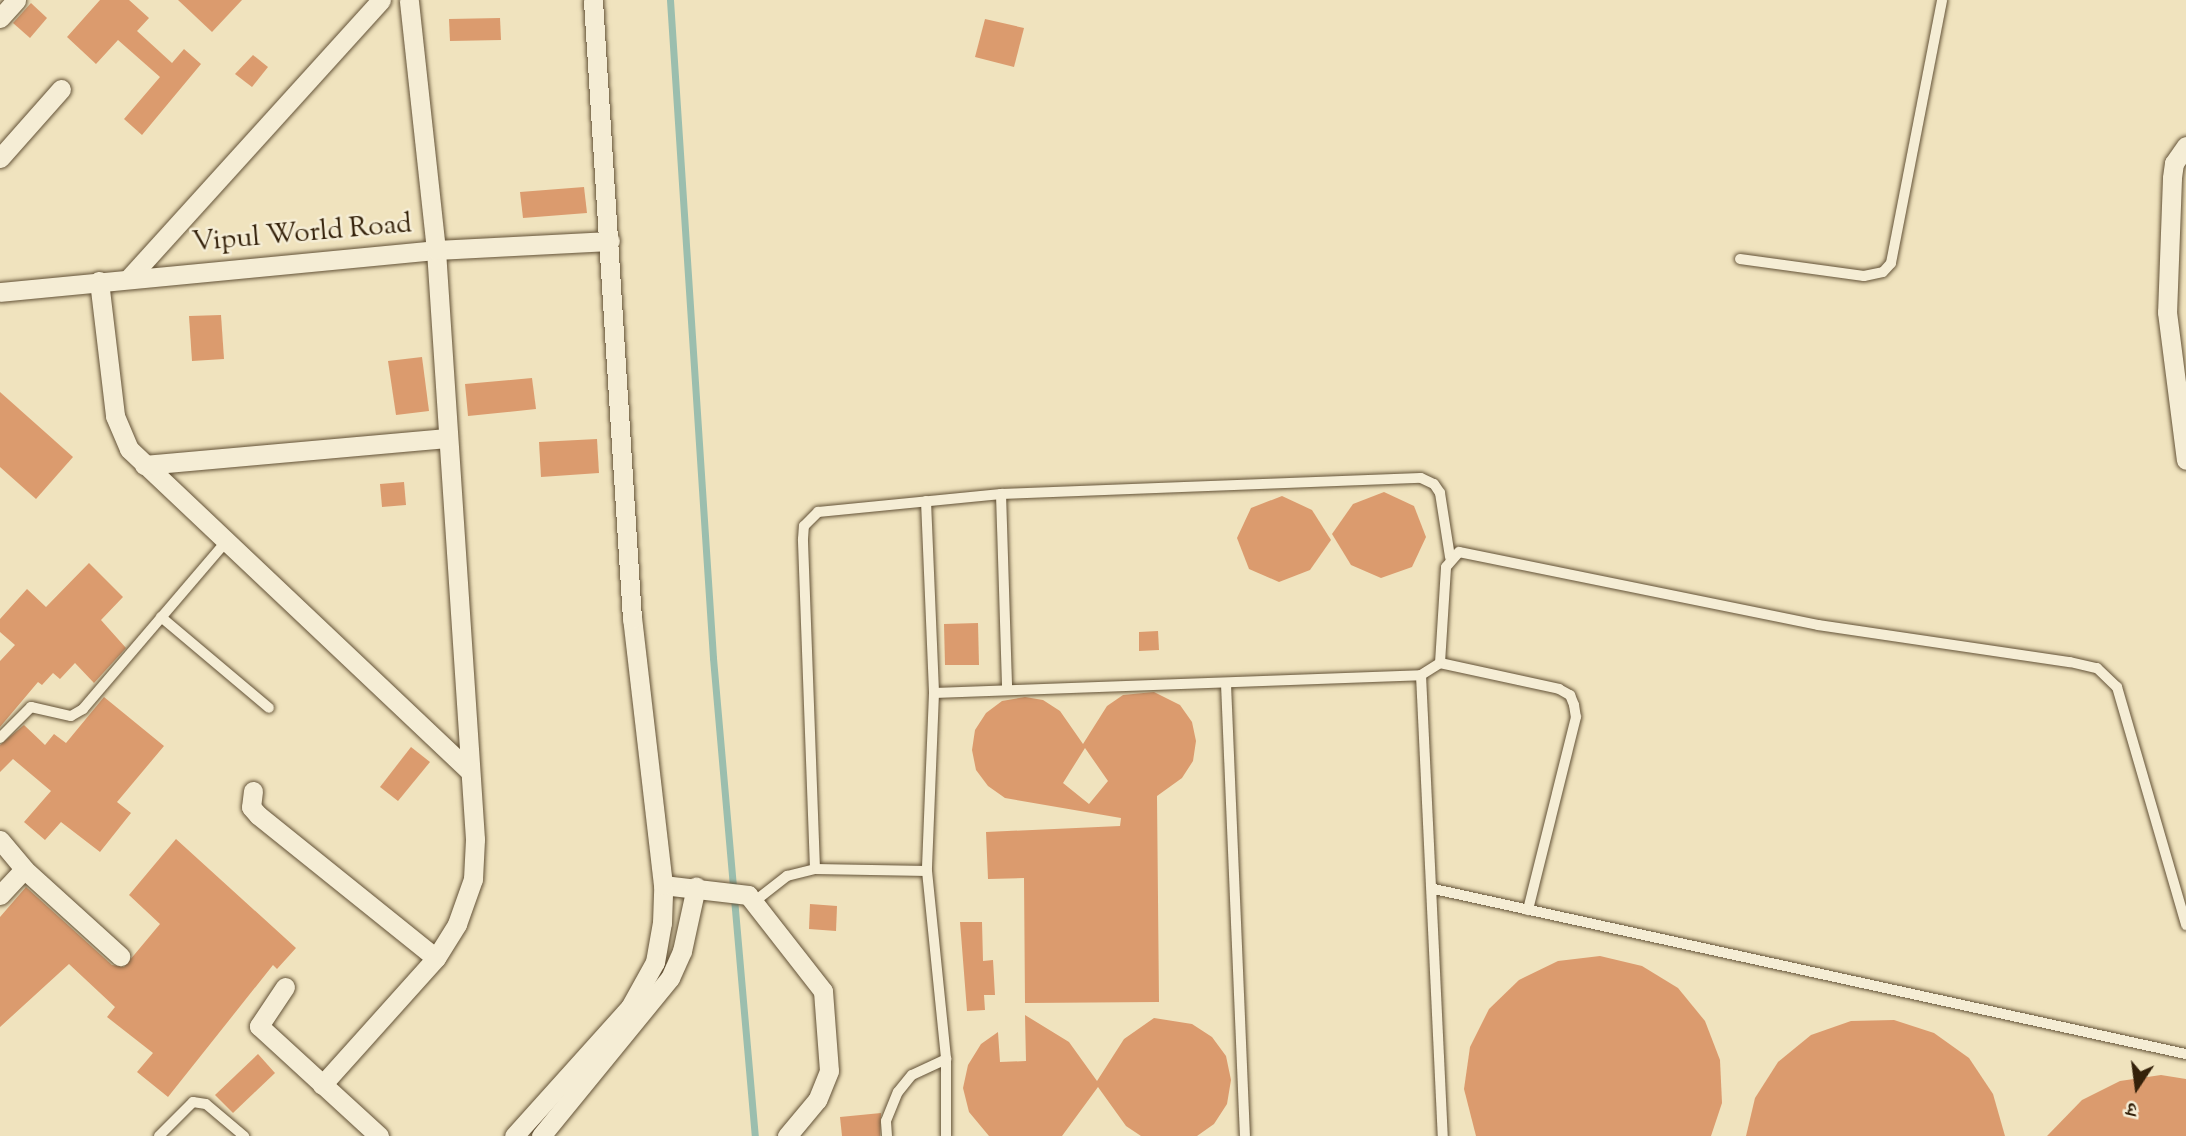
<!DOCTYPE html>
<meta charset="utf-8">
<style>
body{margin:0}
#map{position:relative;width:2186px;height:1136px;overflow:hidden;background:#f0e3be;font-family:"Sorts Mill Goudy","Noto Serif Devanagari",serif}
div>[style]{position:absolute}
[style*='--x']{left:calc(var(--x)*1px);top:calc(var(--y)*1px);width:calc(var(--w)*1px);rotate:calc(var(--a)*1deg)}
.stream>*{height:7px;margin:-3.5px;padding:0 3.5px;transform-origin:3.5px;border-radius:3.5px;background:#9bbeae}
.building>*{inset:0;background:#db9b6e}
.roads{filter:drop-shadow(0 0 2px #635237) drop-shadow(0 0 2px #635237)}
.service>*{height:10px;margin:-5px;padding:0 5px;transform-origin:5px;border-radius:5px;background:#f5edd5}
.minor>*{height:19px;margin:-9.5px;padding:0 9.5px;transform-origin:9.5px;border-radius:9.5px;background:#f5edd5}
span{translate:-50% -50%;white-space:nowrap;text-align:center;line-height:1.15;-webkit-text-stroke:5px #f5edd5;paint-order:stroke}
.street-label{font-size:28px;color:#34210a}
.north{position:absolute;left:2102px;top:1052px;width:70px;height:70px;-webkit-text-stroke:5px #f5edd5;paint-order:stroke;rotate:193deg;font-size:19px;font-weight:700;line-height:28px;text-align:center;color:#34210a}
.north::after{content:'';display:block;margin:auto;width:24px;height:32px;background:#34210a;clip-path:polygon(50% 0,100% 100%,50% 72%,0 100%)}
</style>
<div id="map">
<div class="stream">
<i style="--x:670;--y:0;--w:659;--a:86.26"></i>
<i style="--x:713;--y:658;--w:480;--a:85"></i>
</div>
<div class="building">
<i style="clip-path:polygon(100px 0,129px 0,149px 18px,137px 31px,172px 63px,184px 49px,201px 64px,142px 135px,124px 119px,160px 77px,118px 40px,96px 64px,67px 37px)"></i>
<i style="clip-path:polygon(178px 0,242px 0,212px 32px)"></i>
<i style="clip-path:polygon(31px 3px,47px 18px,30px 38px,13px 23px)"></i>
<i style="clip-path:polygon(500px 18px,501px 40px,450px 41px,449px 19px)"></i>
<i style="clip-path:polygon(985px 19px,1024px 28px,1014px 67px,975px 57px)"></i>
<i style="clip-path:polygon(253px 55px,268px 67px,252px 87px,235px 74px)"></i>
<i style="clip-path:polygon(584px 187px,587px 213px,523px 218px,520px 192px)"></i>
<i style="clip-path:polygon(221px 315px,224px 359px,192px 361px,189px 316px)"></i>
<i style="clip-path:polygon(422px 357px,429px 411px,396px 415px,388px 361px)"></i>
<i style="clip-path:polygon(532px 378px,536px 409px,468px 416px,465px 384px)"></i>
<i style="clip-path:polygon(0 392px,73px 457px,36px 499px,0 467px)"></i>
<i style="clip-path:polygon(597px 439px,599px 473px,541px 477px,539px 442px)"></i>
<i style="clip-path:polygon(404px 482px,406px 505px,382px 507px,380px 484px)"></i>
<i style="clip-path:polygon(1384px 492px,1414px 506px,1426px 537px,1412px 567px,1381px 578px,1351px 565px,1332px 534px,1353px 504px)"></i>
<i style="clip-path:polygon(1282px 496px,1312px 510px,1331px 540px,1310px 570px,1279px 582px,1249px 569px,1237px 538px,1251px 508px)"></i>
<i style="clip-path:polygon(89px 563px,123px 597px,101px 620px,126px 648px,94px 683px,75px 663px,60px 679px,53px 673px,42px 685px,38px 682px,0 727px,0 661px,15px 645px,0 632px,0 619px,27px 589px,46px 607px)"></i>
<i style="clip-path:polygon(978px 623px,979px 665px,945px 665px,944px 624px)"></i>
<i style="clip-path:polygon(1158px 631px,1159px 650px,1139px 651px,1139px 632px)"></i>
<i style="clip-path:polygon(evenodd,1154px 692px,1180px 705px,1192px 722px,1196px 741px,1193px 761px,1182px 778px,1157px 796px,1159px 1002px,1025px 1003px,1024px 878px,988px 879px,986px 832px,1120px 826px,1121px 818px,1005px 798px,988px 786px,976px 770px,972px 750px,975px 730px,986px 713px,1002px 701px,1025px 697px,1043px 700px,1060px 711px,1083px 744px,1107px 706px,1123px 695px,1154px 692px,1085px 748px,1108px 781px,1089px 804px,1063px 783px,1085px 748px)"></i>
<i style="clip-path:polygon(104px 697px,164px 746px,117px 802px,131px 813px,100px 852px,61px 822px,45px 840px,24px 822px,51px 791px,13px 759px,0 772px,0 745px,24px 725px,45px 745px,54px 734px,66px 743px)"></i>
<i style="clip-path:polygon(411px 747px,430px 762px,398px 801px,380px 787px)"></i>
<i style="clip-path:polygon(176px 839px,296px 948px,277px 969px,273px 965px,168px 1097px,137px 1072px,153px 1053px,107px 1017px,115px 1007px,69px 964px,0 1027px,0 917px,26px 887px,112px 965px,124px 967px,160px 924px,129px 895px)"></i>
<i style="clip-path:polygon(810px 904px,837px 906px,836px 931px,809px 929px)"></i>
<i style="clip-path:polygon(960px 922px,982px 922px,983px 961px,993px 960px,995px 995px,984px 995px,985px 1010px,967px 1011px)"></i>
<i style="clip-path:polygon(1600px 956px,1642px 966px,1678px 988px,1705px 1021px,1720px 1060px,1722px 1103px,1711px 1136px,1476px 1136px,1464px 1089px,1470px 1047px,1489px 1009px,1519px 980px,1558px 961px)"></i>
<i style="clip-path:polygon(1025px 1015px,1069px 1042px,1097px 1081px,1124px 1039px,1154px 1018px,1192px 1024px,1212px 1037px,1226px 1056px,1231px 1080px,1227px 1104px,1214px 1124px,1197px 1136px,1141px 1136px,1126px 1126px,1098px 1087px,1062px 1136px,989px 1136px,969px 1112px,963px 1088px,968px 1065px,981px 1044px,998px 1032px,1000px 1062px,1026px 1061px)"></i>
<i style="clip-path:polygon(1894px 1020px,1934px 1033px,1969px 1058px,1993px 1094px,2005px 1136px,1746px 1136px,1755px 1098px,1778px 1062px,1811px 1035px,1851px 1021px)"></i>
<i style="clip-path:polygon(258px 1054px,275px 1073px,233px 1113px,215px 1095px)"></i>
<i style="clip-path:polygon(2161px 1075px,2186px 1079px,2186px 1136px,2047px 1136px,2082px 1100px,2120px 1081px)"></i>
<i style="clip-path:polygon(881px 1113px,880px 1136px,842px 1136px,840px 1117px)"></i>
</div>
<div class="roads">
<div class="service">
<i style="--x:1740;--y:259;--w:125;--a:7.8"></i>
<i style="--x:1864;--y:276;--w:19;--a:-12"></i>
<i style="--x:1883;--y:272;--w:12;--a:-48"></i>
<i style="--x:1891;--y:263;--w:268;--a:-79"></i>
<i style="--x:1001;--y:494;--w:194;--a:88.2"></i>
<i style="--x:926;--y:501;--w:192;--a:87.6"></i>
<i style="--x:934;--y:693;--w:178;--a:92.3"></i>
<i style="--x:927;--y:871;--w:189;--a:84.2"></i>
<i style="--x:946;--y:1059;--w:77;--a:90"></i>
<i style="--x:161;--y:617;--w:141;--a:40.1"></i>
<i style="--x:1440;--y:663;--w:122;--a:12.3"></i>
<i style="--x:1559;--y:689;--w:13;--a:29"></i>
<i style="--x:1570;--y:695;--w:11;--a:68"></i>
<i style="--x:1574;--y:705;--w:12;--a:81"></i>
<i style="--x:1576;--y:717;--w:199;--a:104"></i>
<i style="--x:1421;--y:675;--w:462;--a:87.3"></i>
<i style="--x:1226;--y:684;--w:452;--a:87.6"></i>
<i style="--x:934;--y:693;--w:487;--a:-2.1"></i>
<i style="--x:1421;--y:675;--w:22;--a:-32"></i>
<i style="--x:1440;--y:663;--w:96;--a:-86.4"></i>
<i style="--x:1446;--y:567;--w:20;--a:-49"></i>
<i style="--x:1459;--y:552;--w:366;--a:11.5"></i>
<i style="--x:1818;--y:625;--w:255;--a:8.4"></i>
<i style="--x:2070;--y:662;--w:28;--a:13"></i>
<i style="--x:2097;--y:668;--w:28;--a:44"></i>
<i style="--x:2117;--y:687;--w:248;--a:73.8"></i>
<i style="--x:0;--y:738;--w:44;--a:-45"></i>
<i style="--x:31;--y:707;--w:41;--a:12.7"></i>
<i style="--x:71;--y:716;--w:14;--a:-30"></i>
<i style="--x:83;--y:709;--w:218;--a:-49.5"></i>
<i style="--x:815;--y:869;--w:330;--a:-92.1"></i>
<i style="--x:803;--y:539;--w:13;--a:-86"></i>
<i style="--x:804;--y:526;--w:20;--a:-45"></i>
<i style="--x:818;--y:512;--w:184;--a:-5.6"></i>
<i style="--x:1001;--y:494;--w:420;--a:-2.2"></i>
<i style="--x:1421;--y:478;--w:14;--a:25"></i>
<i style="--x:1434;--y:484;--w:11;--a:56"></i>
<i style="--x:1440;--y:493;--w:65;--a:81.1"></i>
<i style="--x:1434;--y:889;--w:770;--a:12.38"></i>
<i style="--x:755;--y:901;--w:41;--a:-38"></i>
<i style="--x:787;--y:876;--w:29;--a:-14"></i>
<i style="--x:815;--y:869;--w:112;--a:1"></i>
<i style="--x:159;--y:1136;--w:48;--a:-45"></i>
<i style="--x:193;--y:1102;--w:13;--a:9"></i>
<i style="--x:206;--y:1104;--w:50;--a:40.1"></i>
<i style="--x:887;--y:1136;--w:15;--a:-94"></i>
<i style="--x:886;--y:1121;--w:31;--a:-68"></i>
<i style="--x:898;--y:1092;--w:22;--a:-51"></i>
<i style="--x:912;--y:1075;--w:38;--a:-25"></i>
</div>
<div class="minor">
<i style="--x:0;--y:18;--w:24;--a:-48"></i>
<i style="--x:2186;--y:146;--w:21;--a:125"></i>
<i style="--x:2174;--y:163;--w:15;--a:98"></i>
<i style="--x:2172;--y:178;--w:134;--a:92.1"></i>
<i style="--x:2167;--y:312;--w:149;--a:82.7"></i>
<i style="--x:0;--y:158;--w:92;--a:-48.5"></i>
<i style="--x:129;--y:278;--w:375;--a:-47.8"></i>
<i style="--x:99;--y:281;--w:136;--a:83.2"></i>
<i style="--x:115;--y:416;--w:36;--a:67"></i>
<i style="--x:129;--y:449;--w:468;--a:43.4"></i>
<i style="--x:0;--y:292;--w:438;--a:-5.5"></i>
<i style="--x:436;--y:250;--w:174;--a:-3"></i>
<i style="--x:144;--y:465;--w:304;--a:-5.1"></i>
<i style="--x:253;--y:791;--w:16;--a:97"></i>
<i style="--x:251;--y:807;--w:11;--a:49"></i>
<i style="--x:258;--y:815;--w:228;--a:38.8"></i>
<i style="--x:0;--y:840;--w:38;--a:50"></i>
<i style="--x:24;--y:869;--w:130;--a:42.2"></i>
<i style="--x:663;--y:885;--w:86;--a:6.7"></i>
<i style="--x:748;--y:895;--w:122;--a:52"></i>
<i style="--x:823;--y:991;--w:80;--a:85.7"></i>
<i style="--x:829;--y:1071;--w:31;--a:112"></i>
<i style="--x:817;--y:1100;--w:47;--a:129.8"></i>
<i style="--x:0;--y:895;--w:35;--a:-47"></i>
<i style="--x:285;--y:987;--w:47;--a:123.7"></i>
<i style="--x:259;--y:1026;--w:163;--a:42.5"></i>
<i style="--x:322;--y:1085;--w:171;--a:-48.1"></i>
<i style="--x:436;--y:958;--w:40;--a:-58"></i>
<i style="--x:457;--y:924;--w:48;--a:-70.4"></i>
<i style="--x:473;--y:879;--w:40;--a:-87.1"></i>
<i style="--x:475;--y:839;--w:590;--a:-93.79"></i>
<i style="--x:436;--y:250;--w:251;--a:-96.2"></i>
<i style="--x:514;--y:1136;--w:173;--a:-48"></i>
<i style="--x:630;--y:1007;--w:51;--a:-60.9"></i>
<i style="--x:655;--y:962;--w:40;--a:-80"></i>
<i style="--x:662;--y:923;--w:38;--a:-88"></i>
<i style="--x:663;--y:885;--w:268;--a:-96.6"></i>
<i style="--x:632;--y:619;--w:620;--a:-93.61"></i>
<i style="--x:541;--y:1136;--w:204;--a:-50.8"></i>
<i style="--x:670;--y:978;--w:30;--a:-66"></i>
<i style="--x:682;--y:951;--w:66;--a:-77.7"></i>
</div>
</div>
<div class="street-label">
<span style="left:302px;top:234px;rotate:-5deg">Vipul World Road</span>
</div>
<div class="north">उ</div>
</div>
